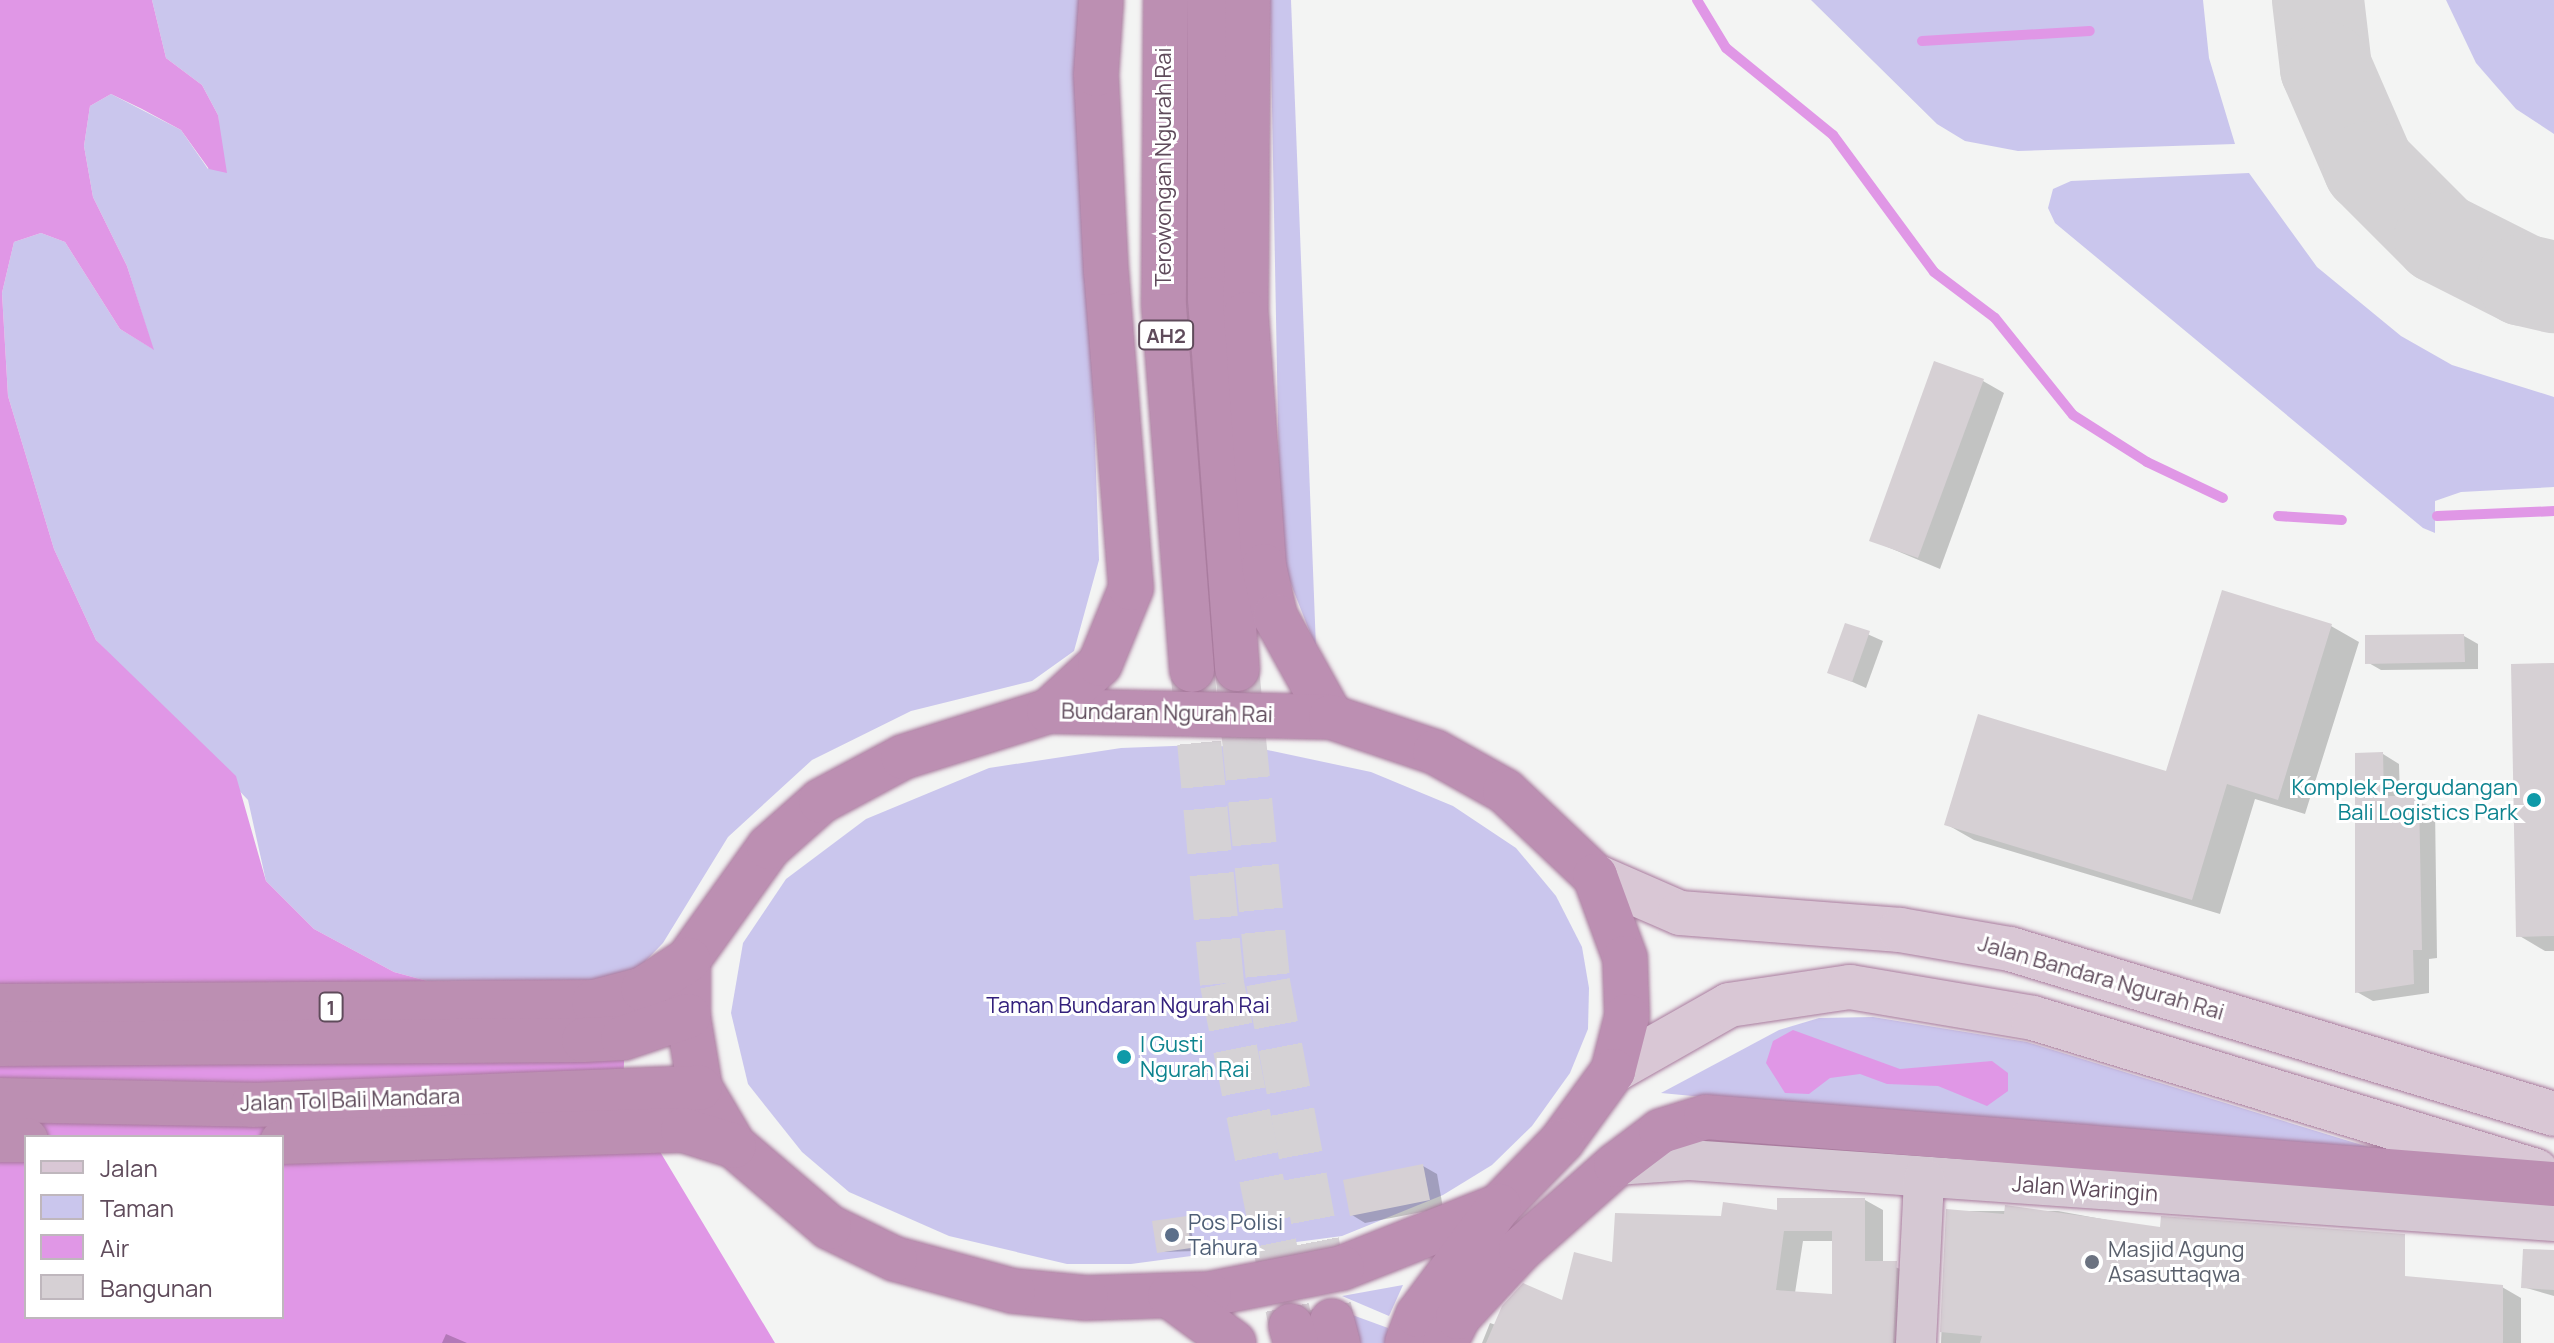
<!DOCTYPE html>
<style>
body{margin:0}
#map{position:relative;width:2554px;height:1343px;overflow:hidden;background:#f3f4f3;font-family:Manrope,sans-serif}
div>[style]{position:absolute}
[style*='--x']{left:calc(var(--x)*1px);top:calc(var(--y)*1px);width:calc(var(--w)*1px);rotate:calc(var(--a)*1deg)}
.green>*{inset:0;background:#cac6ed}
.water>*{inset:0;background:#e097e6}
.shadow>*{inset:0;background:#0003}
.stream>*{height:10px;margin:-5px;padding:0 5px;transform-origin:5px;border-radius:5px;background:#e097e6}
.taxiway>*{height:92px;margin:-46px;padding:0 46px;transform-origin:46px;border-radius:46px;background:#d4d2d4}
.building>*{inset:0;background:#d6d0d4}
.highway-tunnel>*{height:44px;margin-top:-22px;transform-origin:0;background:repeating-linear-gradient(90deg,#d5d2d5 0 44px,transparent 0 66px)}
.roads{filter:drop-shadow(0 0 2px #a87a9d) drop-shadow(0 0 2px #a87a9d)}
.street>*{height:40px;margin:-20px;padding:0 20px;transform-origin:20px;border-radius:20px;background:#d5c8d3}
.secondary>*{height:44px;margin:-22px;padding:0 22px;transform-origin:22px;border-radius:22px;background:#d9c7d5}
.highway>*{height:44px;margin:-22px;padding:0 22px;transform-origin:22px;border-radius:22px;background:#bc8fb2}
.dots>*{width:22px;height:22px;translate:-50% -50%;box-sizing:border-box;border:4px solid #fff;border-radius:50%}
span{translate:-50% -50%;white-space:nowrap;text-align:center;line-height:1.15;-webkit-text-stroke:6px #fff;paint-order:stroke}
.shield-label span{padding:2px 6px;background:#fff;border:2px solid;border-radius:6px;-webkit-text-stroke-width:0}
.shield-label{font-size:20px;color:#5f4b5b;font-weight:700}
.street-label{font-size:22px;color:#5f4b5b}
.culture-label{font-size:22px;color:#0d838f}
.right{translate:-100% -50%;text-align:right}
.left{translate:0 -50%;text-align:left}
.park-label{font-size:22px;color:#33207c}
.service-label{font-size:22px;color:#4e5e75}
.worship-label{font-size:22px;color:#5b616d}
.legend{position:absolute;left:24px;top:1135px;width:260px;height:184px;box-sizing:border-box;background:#fff;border:2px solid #bfb7bd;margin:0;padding:10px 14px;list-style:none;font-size:24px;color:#5f4b5b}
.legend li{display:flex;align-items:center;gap:16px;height:40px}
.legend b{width:40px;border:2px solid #bfb7bd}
</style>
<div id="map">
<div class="green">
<i style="clip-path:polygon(152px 0,1080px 0,1099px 560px,1074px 651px,1032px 681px,911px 711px,812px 760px,728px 837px,663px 943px,627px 980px,427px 981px,394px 972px,314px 929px,266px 881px,248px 800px,96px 640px,54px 549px,8px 396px,2px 293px,14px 242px,41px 233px,65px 242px,120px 329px,153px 349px,127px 266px,93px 197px,84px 146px,90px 106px,111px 94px,181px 130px,208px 169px,220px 143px,218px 115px,202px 85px,166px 58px)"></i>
<i style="clip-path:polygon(1270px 0,1291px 0,1316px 648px,1287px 574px,1280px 529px)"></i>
<i style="clip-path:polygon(1811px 0,2203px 0,2209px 58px,2235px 144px,2018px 151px,1965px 141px,1937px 124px)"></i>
<i style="clip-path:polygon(2446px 0,2554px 0,2554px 134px,2516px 109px,2476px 63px)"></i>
<i style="clip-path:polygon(2249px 173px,2317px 267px,2401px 336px,2452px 365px,2554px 397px,2554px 487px,2461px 492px,2435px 501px,2435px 533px,2423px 528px,2055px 223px,2048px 208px,2053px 189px,2071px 181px)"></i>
<i style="clip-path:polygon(1199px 745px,1258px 748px,1371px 772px,1453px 806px,1516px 848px,1556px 896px,1582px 947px,1589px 988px,1588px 1029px,1570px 1073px,1532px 1126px,1492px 1165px,1443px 1195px,1342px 1236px,1131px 1264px,1067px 1264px,949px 1236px,849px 1192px,802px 1152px,748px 1084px,731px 1013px,743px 943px,786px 879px,866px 819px,989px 768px,1121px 748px)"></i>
<i style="clip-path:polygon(1873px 1017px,2027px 1042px,2427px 1165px,1661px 1093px,1779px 1030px,1819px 1018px)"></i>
<i style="clip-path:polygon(1403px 1285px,1389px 1316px,1342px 1296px)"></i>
<i style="clip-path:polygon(1347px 1313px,1388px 1328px,1387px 1343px,1355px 1343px)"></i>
</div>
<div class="water">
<i style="clip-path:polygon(evenodd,0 0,152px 0,166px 58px,202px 85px,218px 115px,227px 173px,209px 169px,181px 130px,142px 109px,111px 94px,90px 106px,84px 146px,93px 197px,127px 266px,154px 350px,120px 329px,65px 242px,41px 233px,14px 242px,2px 293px,8px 396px,54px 549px,96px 640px,236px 776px,266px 881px,314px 929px,394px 972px,427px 981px,627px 980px,623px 1090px,775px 1343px,0 1343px,0 0,26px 1137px,282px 1137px,282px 1317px,26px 1317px,26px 1137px)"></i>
<i style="clip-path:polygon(1793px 1030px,1900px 1069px,1992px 1061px,2008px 1073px,2008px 1091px,1987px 1106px,1938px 1086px,1887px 1084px,1860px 1074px,1830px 1078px,1809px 1094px,1785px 1093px,1766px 1063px,1773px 1041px)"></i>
</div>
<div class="shadow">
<i style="clip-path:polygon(1983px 381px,2004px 393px,1940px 569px,1871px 540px)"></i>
<i style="clip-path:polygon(1847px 625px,1883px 641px,1866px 688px,1830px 672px)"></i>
<i style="clip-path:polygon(2331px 626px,2359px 642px,2305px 814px,2255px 799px,2220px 914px,1974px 840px,1946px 824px,2167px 773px)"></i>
<i style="clip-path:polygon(2464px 636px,2478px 644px,2478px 669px,2381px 670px,2367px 662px)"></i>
<i style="clip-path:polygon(2554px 665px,2554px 951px,2545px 951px,2518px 935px)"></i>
<i style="clip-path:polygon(2383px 754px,2399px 764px,2400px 798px,2435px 807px,2437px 958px,2429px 959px,2429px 993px,2373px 1001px,2357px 992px)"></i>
<i style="clip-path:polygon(1423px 1166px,1437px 1174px,1443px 1208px,1365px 1223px,1352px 1215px)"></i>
<i style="clip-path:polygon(evenodd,1865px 1200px,1883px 1210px,1883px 1263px,1915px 1274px,1912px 1343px,1697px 1343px,1779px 1213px,1865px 1200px,1803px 1241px,1834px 1241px,1834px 1297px,1795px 1293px,1803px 1241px)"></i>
<i style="clip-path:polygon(1947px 1211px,2058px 1211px,2162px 1230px,2369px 1343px,1941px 1343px)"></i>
<i style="clip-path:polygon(1187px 1218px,1197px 1251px,1159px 1252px)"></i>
<i style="clip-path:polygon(2554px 1252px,2554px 1296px,2523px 1287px)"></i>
<i style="clip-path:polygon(2502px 1287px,2521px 1298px,2521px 1343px,2405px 1343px)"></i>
<i style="clip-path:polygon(1490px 1323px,1496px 1325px,1664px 1343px,1482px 1343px)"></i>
<i style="clip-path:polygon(446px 1334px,467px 1343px,442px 1343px)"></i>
</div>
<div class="stream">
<i style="--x:1697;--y:0;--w:56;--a:58.9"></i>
<i style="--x:1726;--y:48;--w:138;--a:39.1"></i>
<i style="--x:1833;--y:135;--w:170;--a:53.6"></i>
<i style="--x:1934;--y:272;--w:76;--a:37"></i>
<i style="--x:1995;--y:318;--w:124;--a:51.2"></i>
<i style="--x:2073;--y:415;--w:88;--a:32.4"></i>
<i style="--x:2147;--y:462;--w:84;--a:25.3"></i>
<i style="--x:1922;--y:41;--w:168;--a:-3.4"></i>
<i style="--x:2278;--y:516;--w:64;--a:3.6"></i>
<i style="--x:2437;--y:516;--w:117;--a:-2.4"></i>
</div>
<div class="taxiway">
<i style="--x:2318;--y:0;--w:68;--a:83.3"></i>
<i style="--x:2326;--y:68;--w:108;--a:66.5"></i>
<i style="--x:2369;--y:167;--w:100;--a:45"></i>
<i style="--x:2440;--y:238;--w:93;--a:26.8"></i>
<i style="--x:2523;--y:280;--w:32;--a:13"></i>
</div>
<div class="building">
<i style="clip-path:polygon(1934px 361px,1984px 379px,1918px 558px,1869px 541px)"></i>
<i style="clip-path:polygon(2222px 590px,2332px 624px,2278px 800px,2227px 784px,2192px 900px,1944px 825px,1978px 714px,2166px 771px)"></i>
<i style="clip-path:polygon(1845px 623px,1870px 631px,1852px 682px,1827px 673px)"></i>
<i style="clip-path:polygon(2464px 634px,2465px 662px,2365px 664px,2365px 635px)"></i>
<i style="clip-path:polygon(2554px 663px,2554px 936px,2516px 937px,2511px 664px)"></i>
<i style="clip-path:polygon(2383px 752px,2384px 796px,2419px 796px,2422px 950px,2413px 950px,2414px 984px,2355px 993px,2355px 753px)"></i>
<i style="clip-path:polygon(1423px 1164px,1430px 1200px,1350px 1216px,1343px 1180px)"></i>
<i style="clip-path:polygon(evenodd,1777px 1198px,1865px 1198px,1865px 1261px,1897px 1261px,1893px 1343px,1486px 1343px,1502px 1306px,1523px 1283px,1562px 1300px,1574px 1252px,1612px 1262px,1615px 1213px,1721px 1216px,1723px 1202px,1777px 1210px,1777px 1198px,1784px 1231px,1832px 1231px,1832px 1294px,1776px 1290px,1784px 1231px)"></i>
<i style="clip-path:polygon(2005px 1205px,2160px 1227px,2161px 1216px,2405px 1234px,2405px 1276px,2503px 1285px,2503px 1343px,1980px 1343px,1982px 1336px,1940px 1332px,1946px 1209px,2004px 1214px)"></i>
<i style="clip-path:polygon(1187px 1216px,1191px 1248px,1157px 1253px,1152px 1221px)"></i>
<i style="clip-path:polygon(2523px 1249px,2554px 1250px,2554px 1290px,2521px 1288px)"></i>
</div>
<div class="highway-tunnel">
<i style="--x:1237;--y:669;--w:315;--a:84.3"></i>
<i style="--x:1268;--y:982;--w:345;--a:79.3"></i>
<i style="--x:1193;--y:677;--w:308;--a:84.6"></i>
<i style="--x:1222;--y:984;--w:349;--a:78.6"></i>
</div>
<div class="roads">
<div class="street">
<i style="--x:1616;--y:1165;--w:73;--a:-3.9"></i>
<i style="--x:1689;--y:1160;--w:867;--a:4.03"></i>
<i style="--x:1916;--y:1343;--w:165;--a:-87.2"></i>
</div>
<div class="secondary">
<i style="--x:1595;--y:876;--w:93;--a:23.5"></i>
<i style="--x:1680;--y:913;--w:221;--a:4.4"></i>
<i style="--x:1900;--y:930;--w:112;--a:9.8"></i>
<i style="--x:2010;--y:949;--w:568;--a:16.87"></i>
<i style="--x:1613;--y:1071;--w:133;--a:-29.6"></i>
<i style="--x:1729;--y:1005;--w:122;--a:-8.5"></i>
<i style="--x:1850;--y:987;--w:186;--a:9.6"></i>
<i style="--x:2033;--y:1018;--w:526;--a:16.92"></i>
</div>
<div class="highway">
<i style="--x:1166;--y:0;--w:306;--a:90.4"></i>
<i style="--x:1164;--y:306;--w:365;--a:85.6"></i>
<i style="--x:1210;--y:0;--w:299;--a:90"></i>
<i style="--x:1210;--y:299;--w:371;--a:85.8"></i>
<i style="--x:1248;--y:0;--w:314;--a:90.4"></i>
<i style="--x:1246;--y:314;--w:253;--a:85.9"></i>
<i style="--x:1264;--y:566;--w:51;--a:77.6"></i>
<i style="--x:1275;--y:616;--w:115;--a:61"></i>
<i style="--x:1049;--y:711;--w:282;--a:1.2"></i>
<i style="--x:1331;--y:717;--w:110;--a:18.6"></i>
<i style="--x:1435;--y:752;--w:80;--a:29.1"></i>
<i style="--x:1505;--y:791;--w:124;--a:43.4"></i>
<i style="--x:1595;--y:876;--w:87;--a:69.9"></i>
<i style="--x:1625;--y:958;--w:58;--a:88"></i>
<i style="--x:1627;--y:1016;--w:57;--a:104.3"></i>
<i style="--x:1613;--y:1071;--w:87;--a:126.1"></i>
<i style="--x:1562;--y:1141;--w:91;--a:134.1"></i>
<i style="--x:1499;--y:1206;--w:169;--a:158.5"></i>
<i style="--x:1342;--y:1268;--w:136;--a:168.9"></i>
<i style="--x:1209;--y:1294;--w:123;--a:178.1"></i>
<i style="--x:1086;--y:1298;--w:73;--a:-174.5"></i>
<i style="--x:1013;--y:1291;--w:122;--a:-164.8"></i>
<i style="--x:895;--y:1259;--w:73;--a:-154.1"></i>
<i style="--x:829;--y:1227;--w:125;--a:-139.5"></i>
<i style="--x:734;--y:1146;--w:67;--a:-120.4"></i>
<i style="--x:700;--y:1088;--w:73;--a:-99.5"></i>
<i style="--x:688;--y:1016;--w:56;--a:-90"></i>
<i style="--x:688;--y:960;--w:139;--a:-54.4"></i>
<i style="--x:769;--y:847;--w:69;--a:-41.5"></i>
<i style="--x:821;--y:801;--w:93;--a:-28.2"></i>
<i style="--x:903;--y:757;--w:153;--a:-17.5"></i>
<i style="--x:1049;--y:711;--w:69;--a:-42.7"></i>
<i style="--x:1100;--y:664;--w:82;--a:-67.8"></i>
<i style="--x:1131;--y:588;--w:316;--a:-94.5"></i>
<i style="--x:1106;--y:273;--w:199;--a:-92.9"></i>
<i style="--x:1096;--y:74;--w:74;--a:-86.1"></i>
<i style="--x:0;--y:1006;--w:594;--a:-0.39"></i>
<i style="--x:594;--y:1002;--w:51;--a:-14.9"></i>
<i style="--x:643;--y:989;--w:54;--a:-32.8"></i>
<i style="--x:0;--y:1044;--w:584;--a:-0.39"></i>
<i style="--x:584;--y:1040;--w:39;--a:-3"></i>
<i style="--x:623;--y:1038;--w:69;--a:-18.7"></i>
<i style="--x:0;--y:1100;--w:253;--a:1.1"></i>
<i style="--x:253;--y:1105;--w:447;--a:-2.2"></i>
<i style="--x:0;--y:1140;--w:26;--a:0"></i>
<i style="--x:282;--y:1142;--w:401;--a:-1.7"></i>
<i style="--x:683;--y:1130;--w:53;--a:17.4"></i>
<i style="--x:1170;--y:1296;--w:79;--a:36.3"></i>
<i style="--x:1332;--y:1321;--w:23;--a:75"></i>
<i style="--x:1291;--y:1326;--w:18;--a:74"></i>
<i style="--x:1407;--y:1343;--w:30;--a:-69"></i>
<i style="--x:1418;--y:1315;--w:136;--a:-53.4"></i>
<i style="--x:1445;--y:1343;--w:29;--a:-63"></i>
<i style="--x:1458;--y:1317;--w:93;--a:-47.2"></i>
<i style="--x:1521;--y:1249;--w:127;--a:-41.5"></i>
<i style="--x:1616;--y:1165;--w:56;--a:-37.1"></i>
<i style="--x:1661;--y:1131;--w:47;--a:-17.3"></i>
<i style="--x:1706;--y:1117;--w:851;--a:4.52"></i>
</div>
</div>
<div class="dots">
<i style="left:2534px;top:800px;background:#0f9aa8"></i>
<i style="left:1124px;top:1057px;background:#0f9aa8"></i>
<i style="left:1172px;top:1235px;background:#5c6f8a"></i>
<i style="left:2092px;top:1262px;background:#6b7280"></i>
</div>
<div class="shield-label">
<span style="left:1166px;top:335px">AH2</span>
<span style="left:331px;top:1007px">1</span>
</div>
<div class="street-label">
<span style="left:1164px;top:167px;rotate:-90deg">Terowongan Ngurah Rai</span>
<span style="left:1167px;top:713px;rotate:1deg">Bundaran Ngurah Rai</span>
<span style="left:2101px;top:978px;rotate:16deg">Jalan Bandara Ngurah Rai</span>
<span style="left:350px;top:1100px;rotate:-2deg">Jalan Tol Bali Mandara</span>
<span style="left:2085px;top:1189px;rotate:4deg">Jalan Waringin</span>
</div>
<div class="culture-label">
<span class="right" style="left:2518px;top:800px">Komplek Pergudangan<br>Bali Logistics Park</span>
<span class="left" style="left:1140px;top:1057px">I Gusti<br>Ngurah Rai</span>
</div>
<div class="park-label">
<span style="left:1128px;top:1006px">Taman Bundaran Ngurah Rai</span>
</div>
<div class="service-label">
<span class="left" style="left:1188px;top:1235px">Pos Polisi<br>Tahura</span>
</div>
<div class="worship-label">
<span class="left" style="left:2108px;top:1262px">Masjid Agung<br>Asasuttaqwa</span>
</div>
<ul class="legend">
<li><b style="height:10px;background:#d9c7d5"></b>Jalan</li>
<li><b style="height:22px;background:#cac6ed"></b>Taman</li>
<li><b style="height:22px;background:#e097e6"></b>Air</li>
<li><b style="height:22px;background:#d6d0d4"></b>Bangunan</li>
</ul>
</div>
